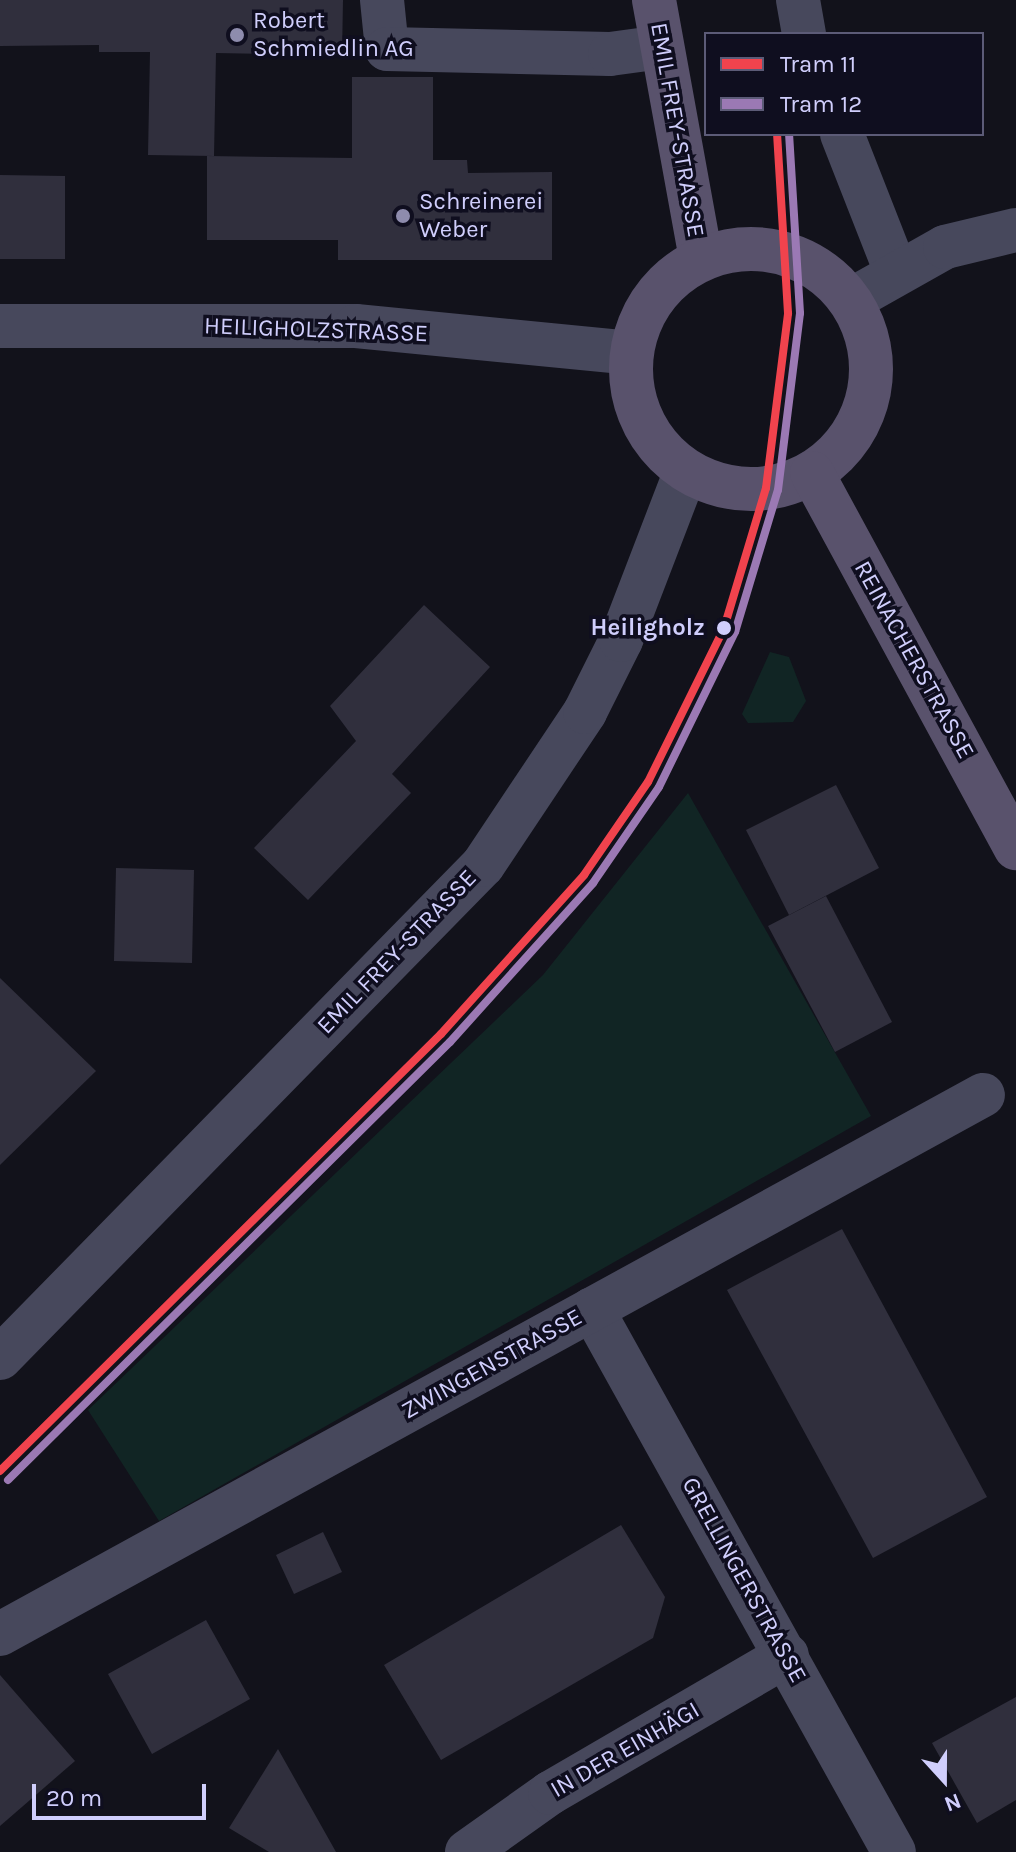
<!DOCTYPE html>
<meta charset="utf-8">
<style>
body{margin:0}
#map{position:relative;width:1016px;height:1852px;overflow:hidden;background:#12121b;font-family:Karla,sans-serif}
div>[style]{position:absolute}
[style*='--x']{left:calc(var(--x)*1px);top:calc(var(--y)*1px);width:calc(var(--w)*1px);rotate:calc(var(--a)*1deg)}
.green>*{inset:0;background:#112524}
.building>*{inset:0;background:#302f3d}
.minor>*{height:44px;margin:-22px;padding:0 22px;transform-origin:22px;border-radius:22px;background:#47485c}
.major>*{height:44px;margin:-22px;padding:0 22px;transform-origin:22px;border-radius:22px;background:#59526c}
.major>.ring{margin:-22px;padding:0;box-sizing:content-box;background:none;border:44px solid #59526c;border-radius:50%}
.tram-1>*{height:8px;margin:-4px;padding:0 4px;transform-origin:4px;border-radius:4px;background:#f1434d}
.tram-2>*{height:8px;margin:-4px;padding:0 4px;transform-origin:4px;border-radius:4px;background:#9b79b4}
.dots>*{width:22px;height:22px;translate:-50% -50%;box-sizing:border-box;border:4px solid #0f0e1f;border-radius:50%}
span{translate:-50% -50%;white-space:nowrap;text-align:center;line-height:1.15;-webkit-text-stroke:7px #0f0e1f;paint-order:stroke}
.poi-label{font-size:24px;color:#d0cefc}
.left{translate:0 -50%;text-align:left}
.street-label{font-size:24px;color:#d0cefc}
.stop-label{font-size:24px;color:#d0cefc;font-weight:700}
.right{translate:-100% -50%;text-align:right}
.legend{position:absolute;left:704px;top:32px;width:280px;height:104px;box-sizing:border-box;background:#0f0e1f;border:2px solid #5c5b77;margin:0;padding:10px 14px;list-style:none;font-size:24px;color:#d0cefc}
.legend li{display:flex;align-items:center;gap:16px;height:40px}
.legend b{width:40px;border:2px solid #5c5b77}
.north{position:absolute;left:904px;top:1740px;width:80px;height:80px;-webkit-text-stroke:6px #0f0e1f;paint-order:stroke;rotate:159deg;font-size:22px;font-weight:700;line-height:32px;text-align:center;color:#d0cefc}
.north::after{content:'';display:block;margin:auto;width:28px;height:36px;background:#d0cefc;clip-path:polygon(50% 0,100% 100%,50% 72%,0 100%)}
.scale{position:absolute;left:32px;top:1784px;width:174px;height:36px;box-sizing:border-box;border:4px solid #d0cefc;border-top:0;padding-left:10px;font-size:24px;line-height:28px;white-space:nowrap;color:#d0cefc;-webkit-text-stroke:6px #0f0e1f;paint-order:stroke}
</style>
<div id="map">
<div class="green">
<i style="clip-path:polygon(770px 652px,789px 657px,806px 701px,793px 722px,748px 723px,742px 714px)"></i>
<i style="clip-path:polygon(688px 793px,871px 1116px,159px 1521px,88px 1410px,543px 975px)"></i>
</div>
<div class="building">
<i style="clip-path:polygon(0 0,343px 0,342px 55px,216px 53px,214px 156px,148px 155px,150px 52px,99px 52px,99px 45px,0 46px)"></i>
<i style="clip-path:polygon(352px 77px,433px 77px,433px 160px,467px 160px,468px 173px,552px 172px,552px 260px,338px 260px,338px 240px,207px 240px,207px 156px,352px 158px)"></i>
<i style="clip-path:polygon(0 175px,65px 176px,65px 259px,0 259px)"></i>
<i style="clip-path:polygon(424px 605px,490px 667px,392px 774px,411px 793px,308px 900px,254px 848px,356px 741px,330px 706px)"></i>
<i style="clip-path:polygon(836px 785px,879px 868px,789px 915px,746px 830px)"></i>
<i style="clip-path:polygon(116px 868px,194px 870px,192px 963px,114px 961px)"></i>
<i style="clip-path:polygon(826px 896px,892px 1022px,835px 1052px,768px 926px)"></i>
<i style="clip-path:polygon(0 978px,96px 1071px,0 1165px)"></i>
<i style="clip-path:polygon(842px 1229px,987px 1497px,873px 1558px,727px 1290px)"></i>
<i style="clip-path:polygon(621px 1525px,665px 1597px,653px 1638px,441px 1760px,384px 1665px)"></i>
<i style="clip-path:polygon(323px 1532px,342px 1572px,294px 1594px,276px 1555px)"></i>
<i style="clip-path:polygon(206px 1620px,250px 1699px,152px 1754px,108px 1674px)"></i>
<i style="clip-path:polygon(0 1675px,75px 1761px,0 1826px)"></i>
<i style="clip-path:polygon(1016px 1697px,1016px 1800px,977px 1823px,932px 1743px)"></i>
<i style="clip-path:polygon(278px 1749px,336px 1852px,269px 1852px,229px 1828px)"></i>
</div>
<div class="minor">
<i style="--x:382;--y:0;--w:49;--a:84.2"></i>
<i style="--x:387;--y:49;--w:223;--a:1.3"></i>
<i style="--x:610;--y:54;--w:52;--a:-7.7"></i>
<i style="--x:798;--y:0;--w:35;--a:80"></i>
<i style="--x:842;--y:134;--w:148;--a:68.6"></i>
<i style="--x:851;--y:300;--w:108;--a:-29.4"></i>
<i style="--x:945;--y:247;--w:73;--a:-13.5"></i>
<i style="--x:0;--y:326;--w:356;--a:0"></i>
<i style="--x:356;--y:326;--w:276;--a:5.6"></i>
<i style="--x:592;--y:1309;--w:621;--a:60.92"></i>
<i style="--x:0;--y:1358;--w:690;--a:-45.59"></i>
<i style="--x:483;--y:865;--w:184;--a:-56.3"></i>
<i style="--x:585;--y:712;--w:80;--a:-63.4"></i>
<i style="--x:621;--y:640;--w:181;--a:-69"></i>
<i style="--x:0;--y:1634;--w:1121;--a:-28.74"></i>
<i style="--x:467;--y:1852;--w:102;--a:-35.4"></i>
<i style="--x:550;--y:1793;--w:274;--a:-30.2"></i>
</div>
<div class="major">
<i style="--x:654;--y:0;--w:263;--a:79.7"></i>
<i class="ring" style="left:631px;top:249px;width:196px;height:196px"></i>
<i style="--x:812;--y:473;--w:427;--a:61.5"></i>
</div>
<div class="tram-1">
<i style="--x:0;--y:1471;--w:621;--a:-44.74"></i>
<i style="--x:441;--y:1034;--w:214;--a:-48"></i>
<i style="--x:584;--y:875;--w:113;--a:-55.5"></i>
<i style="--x:648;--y:782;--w:172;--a:-63.7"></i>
<i style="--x:724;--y:628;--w:146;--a:-73.3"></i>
<i style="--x:766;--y:488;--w:176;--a:-82.8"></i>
<i style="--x:788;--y:313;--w:179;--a:-93.5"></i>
</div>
<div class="tram-2">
<i style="--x:8;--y:1480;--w:622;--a:-44.74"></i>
<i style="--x:450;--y:1042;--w:214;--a:-48"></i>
<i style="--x:593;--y:883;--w:116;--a:-55.5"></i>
<i style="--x:659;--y:787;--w:173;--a:-63.9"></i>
<i style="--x:735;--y:632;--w:148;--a:-73.2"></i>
<i style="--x:778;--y:490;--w:178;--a:-82.9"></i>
<i style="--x:800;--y:313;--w:179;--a:-93.5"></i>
</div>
<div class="dots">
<i style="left:237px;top:35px;background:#8e8cad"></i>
<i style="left:403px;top:216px;background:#8e8cad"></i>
<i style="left:724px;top:628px;background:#d0cefc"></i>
</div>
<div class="poi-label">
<span class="left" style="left:253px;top:35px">Robert<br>Schmiedlin AG</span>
<span class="left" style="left:419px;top:216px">Schreinerei<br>Weber</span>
</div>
<div class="street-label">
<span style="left:677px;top:130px;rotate:80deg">EMIL FREY-STRASSE</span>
<span style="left:316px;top:330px;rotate:2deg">HEILIGHOLZSTRASSE</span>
<span style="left:914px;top:660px;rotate:61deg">REINACHERSTRASSE</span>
<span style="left:397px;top:952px;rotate:-46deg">EMIL FREY-STRASSE</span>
<span style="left:492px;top:1364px;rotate:-29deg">ZWINGENSTRASSE</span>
<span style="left:744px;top:1580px;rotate:61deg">GRELLINGERSTRASSE</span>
<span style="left:625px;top:1750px;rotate:-30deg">IN DER EINHÄGI</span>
</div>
<div class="stop-label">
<span class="right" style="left:705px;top:628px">Heiligholz</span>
</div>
<ul class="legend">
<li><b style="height:10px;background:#f1434d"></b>Tram 11</li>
<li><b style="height:10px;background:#9b79b4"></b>Tram 12</li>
</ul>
<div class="north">N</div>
<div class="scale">20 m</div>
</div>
